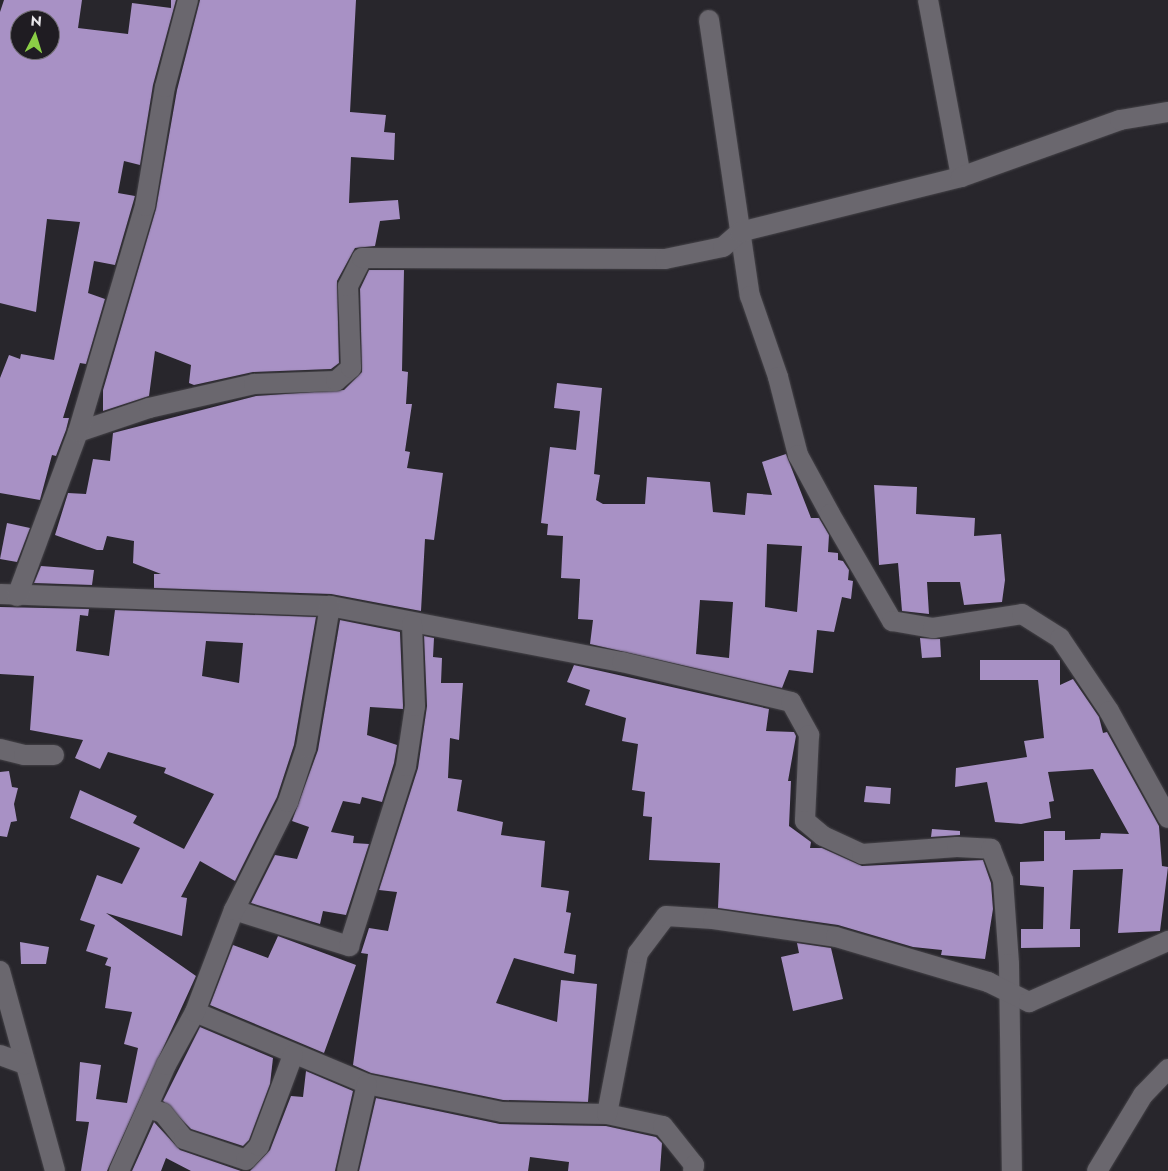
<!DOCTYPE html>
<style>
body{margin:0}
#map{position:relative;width:1168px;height:1171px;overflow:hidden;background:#28262c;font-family:Jost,sans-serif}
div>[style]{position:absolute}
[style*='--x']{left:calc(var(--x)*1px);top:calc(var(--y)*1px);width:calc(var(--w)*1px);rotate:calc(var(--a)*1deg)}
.building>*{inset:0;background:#a891c5}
.roads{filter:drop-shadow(0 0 1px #454348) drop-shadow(0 0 1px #454348)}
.street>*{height:20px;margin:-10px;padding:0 10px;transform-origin:10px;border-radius:10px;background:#6a676e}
span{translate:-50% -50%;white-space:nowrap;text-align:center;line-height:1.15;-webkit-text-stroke:5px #1f1c22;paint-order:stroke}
.north{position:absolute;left:10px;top:10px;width:50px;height:50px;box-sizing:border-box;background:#1f1c22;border:1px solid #706d72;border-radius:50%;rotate:5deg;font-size:14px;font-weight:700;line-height:20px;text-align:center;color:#e9e7eb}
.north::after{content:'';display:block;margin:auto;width:18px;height:22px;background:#8bce46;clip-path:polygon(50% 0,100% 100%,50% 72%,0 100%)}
</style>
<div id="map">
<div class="building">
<i style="clip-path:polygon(evenodd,4px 0,82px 0,78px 28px,128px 34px,132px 3px,171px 8px,171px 0,176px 0,153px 85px,140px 165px,124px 161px,118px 193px,135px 196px,133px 203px,115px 265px,94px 261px,88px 293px,105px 299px,86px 364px,80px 363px,63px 418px,69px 418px,66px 430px,56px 456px,52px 455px,40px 500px,0 493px,0 378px,9px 355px,20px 359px,21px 354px,54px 360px,80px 222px,47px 219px,36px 312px,0 303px,0 12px,4px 0,20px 20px,50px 20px,50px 50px,20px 50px,20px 20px)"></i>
<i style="clip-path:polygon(200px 0,356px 0,350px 112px,386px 115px,384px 132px,395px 133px,394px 160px,351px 157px,349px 203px,398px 200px,400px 219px,380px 221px,375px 246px,355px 248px,337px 281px,339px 363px,331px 369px,253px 372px,194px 385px,189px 383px,191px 365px,155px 351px,149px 396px,103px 411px,103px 390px,156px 209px,177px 90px)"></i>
<i style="clip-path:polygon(369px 270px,404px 270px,402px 371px,408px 372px,406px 404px,412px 404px,405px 451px,410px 452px,407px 468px,443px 473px,434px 540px,425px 539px,421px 611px,331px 594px,154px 588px,154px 574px,161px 574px,133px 563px,134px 541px,107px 536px,103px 550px,97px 550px,55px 535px,68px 493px,86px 494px,93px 459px,110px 461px,113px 433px,256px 396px,344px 390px,362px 372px,360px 289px)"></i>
<i style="clip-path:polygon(evenodd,557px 383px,602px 388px,594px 474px,600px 475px,596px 500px,603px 504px,645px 504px,647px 477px,710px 482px,713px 512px,745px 515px,747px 493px,772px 495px,762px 462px,786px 454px,811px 518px,819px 518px,829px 535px,828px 552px,838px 553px,838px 560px,843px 561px,849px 570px,848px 580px,853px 581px,851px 599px,842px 597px,834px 632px,817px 630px,813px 673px,789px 670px,782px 688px,590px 644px,593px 620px,578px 619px,580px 579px,561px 578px,563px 536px,547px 535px,548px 524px,541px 523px,550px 447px,576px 450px,580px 411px,554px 408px,557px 383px,767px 544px,802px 546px,797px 612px,765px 607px,767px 544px,557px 383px,700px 600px,733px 602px,729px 658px,696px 654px,700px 600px)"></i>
<i style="clip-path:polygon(874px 485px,917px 487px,916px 514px,975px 518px,974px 536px,1001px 534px,1005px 580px,1002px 602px,964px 605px,960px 582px,927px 582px,929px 614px,902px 611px,898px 563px,879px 565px)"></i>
<i style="clip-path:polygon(7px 523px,30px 528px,17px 562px,0 559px)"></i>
<i style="clip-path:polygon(41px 566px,94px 570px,92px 585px,34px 583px)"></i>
<i style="clip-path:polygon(evenodd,0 607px,89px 609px,88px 616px,80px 615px,76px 651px,109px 656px,115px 610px,316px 617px,294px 745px,277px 797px,235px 881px,200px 861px,181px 897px,187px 898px,182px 936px,106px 913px,196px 976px,107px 1171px,81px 1171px,89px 1122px,76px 1121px,80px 1062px,101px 1065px,96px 1099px,127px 1103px,138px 1048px,124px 1044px,132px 1012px,105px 1008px,111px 967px,105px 965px,108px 958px,86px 951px,95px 925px,80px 920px,97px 875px,122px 884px,140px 848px,70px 818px,80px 790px,137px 816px,133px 823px,184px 849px,214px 794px,164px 773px,166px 768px,108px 752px,100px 769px,75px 758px,83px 740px,30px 730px,34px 676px,0 674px,0 607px,206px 641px,243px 643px,239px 683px,202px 676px,206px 641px)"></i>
<i style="clip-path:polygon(340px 620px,400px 632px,403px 705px,403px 709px,370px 707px,367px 735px,397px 745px,394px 763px,382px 802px,362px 797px,360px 804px,343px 801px,331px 832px,354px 836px,353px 843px,369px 844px,346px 915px,323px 911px,320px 924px,251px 903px,275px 855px,297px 859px,309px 827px,292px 821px,318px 750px)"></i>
<i style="clip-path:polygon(424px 636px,434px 638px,433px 657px,442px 658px,441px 683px,463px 683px,459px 740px,450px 738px,448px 778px,462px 780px,457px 811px,503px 822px,501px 835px,545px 841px,541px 887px,569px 891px,566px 912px,571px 913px,564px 953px,576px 955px,574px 974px,514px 958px,496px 1003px,557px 1022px,561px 980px,597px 984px,588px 1102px,503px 1100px,371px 1073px,353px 1065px,368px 954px,361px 953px,369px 928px,388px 931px,397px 892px,379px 890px,418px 768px,427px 706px)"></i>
<i style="clip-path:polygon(920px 638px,940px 639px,941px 657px,922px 658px)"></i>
<i style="clip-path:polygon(980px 660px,1060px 660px,1060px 685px,1073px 679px,1099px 717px,1103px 733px,1107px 732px,1159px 826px,1162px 866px,1168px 867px,1160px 931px,1118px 933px,1123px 869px,1073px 870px,1070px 929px,1080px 929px,1080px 947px,1021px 948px,1021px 929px,1043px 929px,1044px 887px,1020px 885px,1020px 862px,1044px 861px,1044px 831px,1065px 831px,1065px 840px,1100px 839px,1101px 833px,1129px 834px,1093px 769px,1048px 772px,1054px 801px,1049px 802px,1051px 818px,1021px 824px,995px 822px,987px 782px,955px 787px,956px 768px,1027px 757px,1024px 741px,1044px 738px,1038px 680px,980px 680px)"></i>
<i style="clip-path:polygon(574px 665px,769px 709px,766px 731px,794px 732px,796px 736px,788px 781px,791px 781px,789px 826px,811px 842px,810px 848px,822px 848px,862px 866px,983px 860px,991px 883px,993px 909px,985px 959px,941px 955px,942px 950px,913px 947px,838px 925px,718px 908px,720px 863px,649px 860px,652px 817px,643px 816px,645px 792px,632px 790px,638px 744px,622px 741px,626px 718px,585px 705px,590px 690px,567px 682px)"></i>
<i style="clip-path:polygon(9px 771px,12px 787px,18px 788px,14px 804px,17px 821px,11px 822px,7px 837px,0 836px,0 772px)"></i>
<i style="clip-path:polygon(866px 786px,891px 788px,890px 804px,864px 802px)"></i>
<i style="clip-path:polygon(932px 829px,960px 831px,960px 835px,931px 837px)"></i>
<i style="clip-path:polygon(278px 936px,356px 965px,324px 1053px,210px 1005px,233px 945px,268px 958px)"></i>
<i style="clip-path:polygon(20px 942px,49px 947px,46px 964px,21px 964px)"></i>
<i style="clip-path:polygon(797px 943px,831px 948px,843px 999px,793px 1011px,781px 957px,799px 953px)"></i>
<i style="clip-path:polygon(200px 1027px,273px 1058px,270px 1084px,249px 1140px,243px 1146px,191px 1129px,163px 1101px)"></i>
<i style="clip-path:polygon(306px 1071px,353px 1091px,335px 1171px,250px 1171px,270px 1150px,291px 1096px,303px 1097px)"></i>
<i style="clip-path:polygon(376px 1098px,500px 1124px,606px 1126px,656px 1137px,662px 1143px,660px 1171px,568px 1171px,569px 1162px,530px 1157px,528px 1171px,359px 1171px)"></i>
<i style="clip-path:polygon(154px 1122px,180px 1150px,241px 1171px,191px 1171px,166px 1158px,161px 1171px,132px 1171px)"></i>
</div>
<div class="roads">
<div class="street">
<i style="--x:928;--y:0;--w:180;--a:79.4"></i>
<i style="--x:709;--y:20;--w:279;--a:81.6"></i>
<i style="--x:750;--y:296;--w:86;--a:70.9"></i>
<i style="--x:778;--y:377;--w:81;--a:75.6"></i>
<i style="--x:798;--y:455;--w:67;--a:61.5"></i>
<i style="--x:830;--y:514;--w:124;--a:59.9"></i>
<i style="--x:892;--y:621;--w:42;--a:9.7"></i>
<i style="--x:933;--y:628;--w:90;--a:-8.9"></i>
<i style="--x:1022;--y:614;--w:45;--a:32.3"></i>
<i style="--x:1060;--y:638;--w:88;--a:56.1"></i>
<i style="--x:1109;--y:711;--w:122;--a:61.1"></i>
<i style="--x:78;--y:432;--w:75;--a:-18.7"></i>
<i style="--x:149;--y:408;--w:108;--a:-12.9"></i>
<i style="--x:254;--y:384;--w:82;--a:-2.1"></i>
<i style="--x:336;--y:381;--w:20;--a:-41"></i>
<i style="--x:351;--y:368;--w:82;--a:-92.1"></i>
<i style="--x:348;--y:286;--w:31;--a:-63"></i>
<i style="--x:362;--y:258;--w:303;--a:0.2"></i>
<i style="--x:665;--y:259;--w:59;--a:-11.7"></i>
<i style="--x:723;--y:247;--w:23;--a:-41"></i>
<i style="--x:740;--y:232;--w:228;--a:-14"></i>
<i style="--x:961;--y:177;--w:169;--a:-19.7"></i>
<i style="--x:1120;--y:120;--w:49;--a:-9.5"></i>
<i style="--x:0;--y:594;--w:330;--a:2.1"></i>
<i style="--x:330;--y:606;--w:297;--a:10.9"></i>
<i style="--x:622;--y:662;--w:174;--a:13.3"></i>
<i style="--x:791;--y:702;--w:38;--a:61"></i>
<i style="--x:809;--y:735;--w:86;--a:92.7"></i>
<i style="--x:805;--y:821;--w:23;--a:40"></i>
<i style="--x:823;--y:836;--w:43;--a:24.8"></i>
<i style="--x:862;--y:854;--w:95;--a:-4.2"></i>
<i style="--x:957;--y:847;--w:34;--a:3"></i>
<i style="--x:991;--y:849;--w:33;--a:69"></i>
<i style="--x:1003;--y:880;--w:84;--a:85.9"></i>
<i style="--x:1009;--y:964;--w:207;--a:89.2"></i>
<i style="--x:17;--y:596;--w:175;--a:-69.6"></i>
<i style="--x:78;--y:432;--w:236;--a:-73.5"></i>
<i style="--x:145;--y:206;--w:121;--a:-80.5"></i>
<i style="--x:165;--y:87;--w:90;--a:-75.2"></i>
<i style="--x:0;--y:749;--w:25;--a:14"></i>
<i style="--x:24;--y:755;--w:30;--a:0"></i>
<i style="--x:234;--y:910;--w:121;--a:17.4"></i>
<i style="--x:349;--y:946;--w:189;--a:-72.4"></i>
<i style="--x:406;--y:766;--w:61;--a:-81.5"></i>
<i style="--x:415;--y:706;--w:82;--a:-92.1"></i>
<i style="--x:0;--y:971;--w:207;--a:74.6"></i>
<i style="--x:195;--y:1012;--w:186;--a:22.7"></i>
<i style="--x:367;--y:1084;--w:138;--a:11.7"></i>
<i style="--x:502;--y:1112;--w:105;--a:1.1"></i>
<i style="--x:607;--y:1114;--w:57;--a:12.1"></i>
<i style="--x:663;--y:1126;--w:50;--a:51.5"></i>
<i style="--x:694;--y:1165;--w:6;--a:99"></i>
<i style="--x:0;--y:1055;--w:27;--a:20"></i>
<i style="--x:148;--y:1108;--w:16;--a:18"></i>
<i style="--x:163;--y:1113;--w:33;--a:51"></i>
<i style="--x:184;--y:1139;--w:65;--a:18.7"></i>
<i style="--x:246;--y:1160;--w:19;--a:-47"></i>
<i style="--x:259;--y:1146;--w:97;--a:-69.5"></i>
<i style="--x:607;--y:1114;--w:164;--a:-79.1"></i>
<i style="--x:638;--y:953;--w:46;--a:-52.9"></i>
<i style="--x:666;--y:916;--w:47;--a:3.7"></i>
<i style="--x:713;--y:919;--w:124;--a:8.3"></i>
<i style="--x:836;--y:937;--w:159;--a:16.5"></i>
<i style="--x:988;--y:982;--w:46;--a:26"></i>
<i style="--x:1029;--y:1002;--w:152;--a:-23.7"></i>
<i style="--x:119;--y:1171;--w:116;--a:-66.1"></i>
<i style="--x:166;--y:1065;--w:60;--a:-61.3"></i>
<i style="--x:195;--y:1012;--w:109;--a:-69.1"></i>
<i style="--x:234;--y:910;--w:121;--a:-63.4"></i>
<i style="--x:288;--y:802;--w:57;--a:-71.6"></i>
<i style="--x:306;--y:748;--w:144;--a:-80.4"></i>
<i style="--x:347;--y:1171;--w:89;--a:-77.1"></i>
<i style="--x:1097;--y:1171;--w:89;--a:-58.8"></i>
<i style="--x:1143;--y:1095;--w:36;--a:-46"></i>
</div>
</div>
<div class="north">N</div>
</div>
